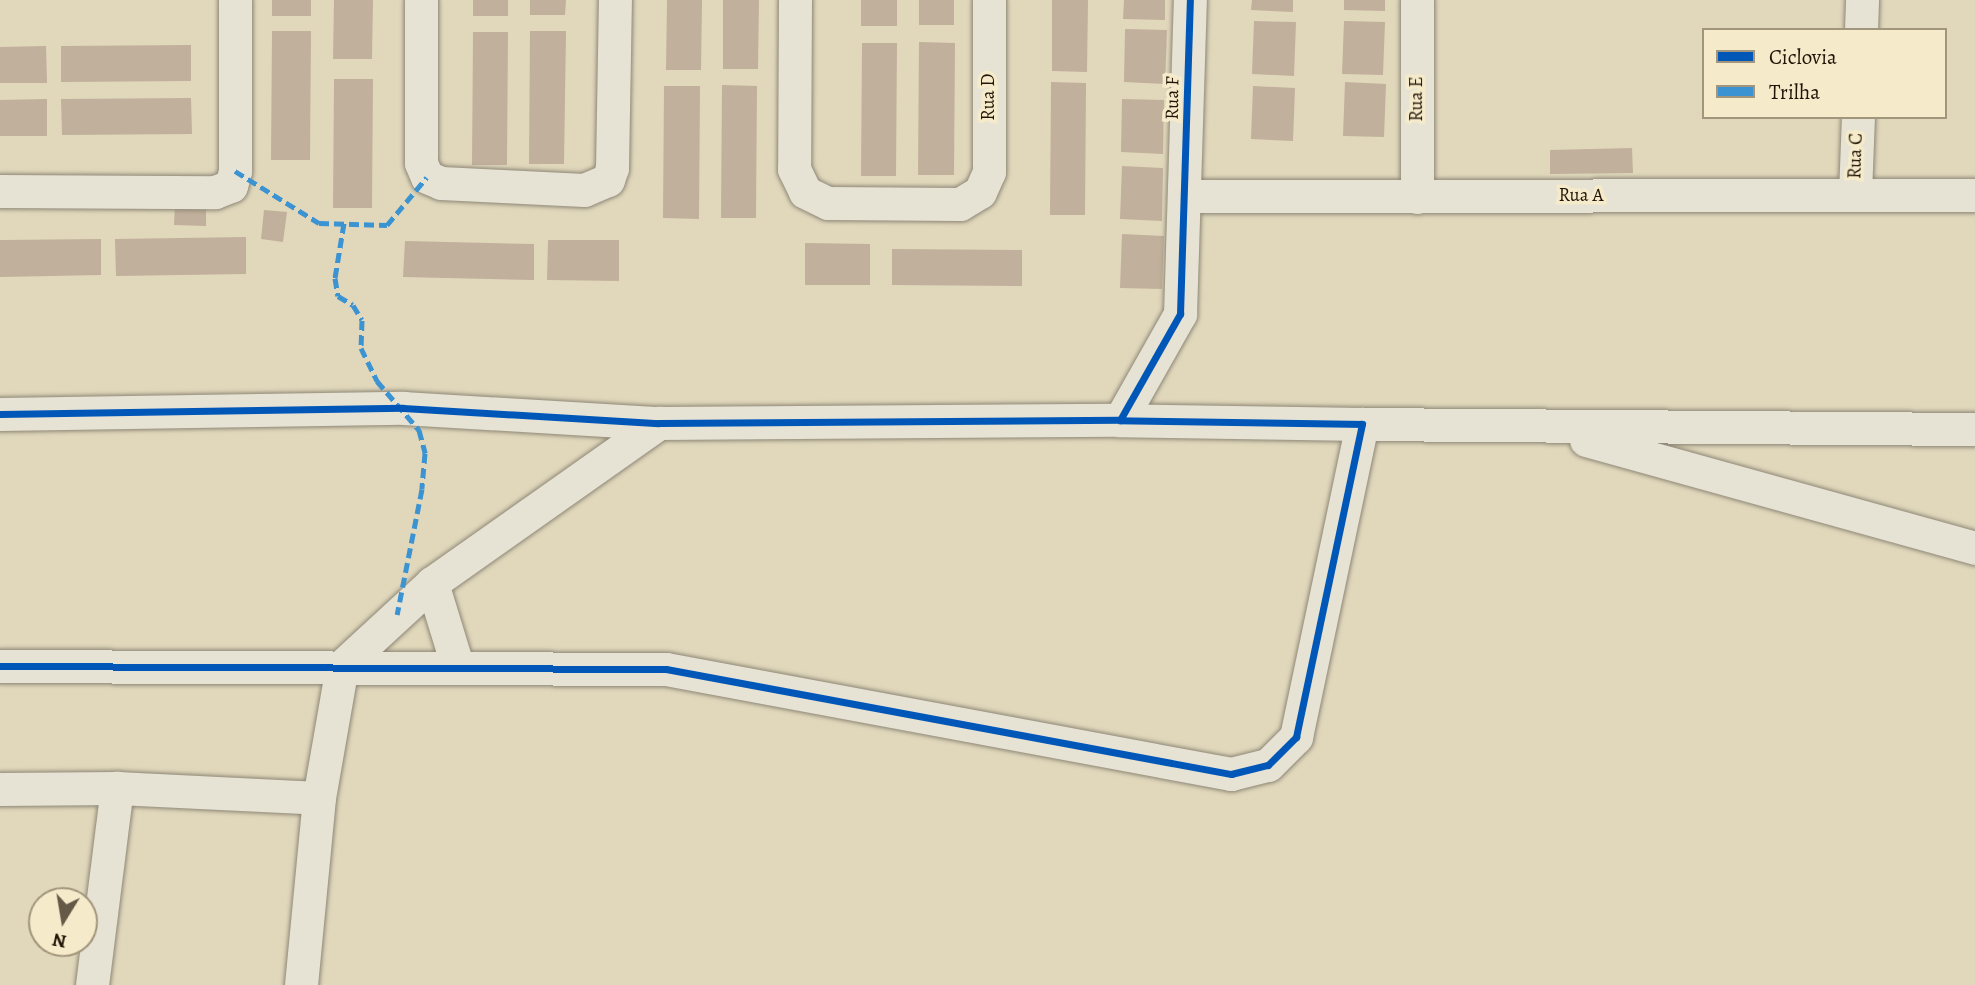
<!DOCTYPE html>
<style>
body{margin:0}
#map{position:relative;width:1975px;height:985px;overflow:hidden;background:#e1d8bc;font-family:Alegreya,serif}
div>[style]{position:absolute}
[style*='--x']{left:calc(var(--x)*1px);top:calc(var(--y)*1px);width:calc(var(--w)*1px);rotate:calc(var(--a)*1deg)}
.building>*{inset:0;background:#c1b09c}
.roads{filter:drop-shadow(0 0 2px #8e8776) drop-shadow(0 0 2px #8e8776)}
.minor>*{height:33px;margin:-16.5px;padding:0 16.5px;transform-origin:16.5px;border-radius:16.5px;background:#e6e2d4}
.quiet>*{height:5px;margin-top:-2.5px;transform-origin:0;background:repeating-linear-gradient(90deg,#3b93d1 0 10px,transparent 0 15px)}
.cycleway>*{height:7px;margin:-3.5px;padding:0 3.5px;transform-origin:3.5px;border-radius:3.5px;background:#0057b8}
span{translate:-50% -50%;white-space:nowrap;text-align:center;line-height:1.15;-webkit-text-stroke:7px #f5ebca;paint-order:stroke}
.street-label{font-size:19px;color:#221508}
.legend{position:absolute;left:1702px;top:28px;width:245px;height:91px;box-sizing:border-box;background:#f5ebca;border:2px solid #a1957c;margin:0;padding:9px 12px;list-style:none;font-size:21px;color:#221508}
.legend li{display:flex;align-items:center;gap:14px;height:35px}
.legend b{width:35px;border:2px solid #a1957c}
.north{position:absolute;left:28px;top:887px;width:70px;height:70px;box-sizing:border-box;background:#f5ebca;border:2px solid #a1957c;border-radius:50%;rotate:191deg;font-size:19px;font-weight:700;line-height:28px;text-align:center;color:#221508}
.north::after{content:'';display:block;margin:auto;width:24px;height:32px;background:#655947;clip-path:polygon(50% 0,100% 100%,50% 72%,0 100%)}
</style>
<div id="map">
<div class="building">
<i style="clip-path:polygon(272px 0,311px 0,311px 16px,272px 16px)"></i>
<i style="clip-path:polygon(334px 0,373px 0,372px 59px,333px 59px)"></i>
<i style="clip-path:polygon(473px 0,508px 0,508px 16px,473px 16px)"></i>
<i style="clip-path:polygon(530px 0,566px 0,565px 15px,530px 15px)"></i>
<i style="clip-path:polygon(667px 0,702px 0,701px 70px,666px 70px)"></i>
<i style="clip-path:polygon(723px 0,759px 0,758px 69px,723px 69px)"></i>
<i style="clip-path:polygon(861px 0,897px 0,897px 26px,861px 26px)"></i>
<i style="clip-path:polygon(919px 0,954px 0,954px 25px,919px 25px)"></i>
<i style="clip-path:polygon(1052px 0,1088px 0,1087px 72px,1052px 71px)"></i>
<i style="clip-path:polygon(1124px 0,1165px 0,1165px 20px,1123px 19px)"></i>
<i style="clip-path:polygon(1252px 0,1293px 0,1293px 12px,1251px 10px)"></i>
<i style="clip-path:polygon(1344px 0,1385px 0,1385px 11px,1344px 10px)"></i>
<i style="clip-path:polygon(1254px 21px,1296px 22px,1294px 76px,1252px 74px)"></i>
<i style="clip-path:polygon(1344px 21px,1385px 22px,1383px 75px,1342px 74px)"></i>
<i style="clip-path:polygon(1125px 29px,1167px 30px,1165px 84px,1124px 82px)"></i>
<i style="clip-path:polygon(272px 31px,311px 31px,310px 160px,271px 160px)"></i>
<i style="clip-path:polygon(530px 31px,566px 31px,564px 164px,529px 164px)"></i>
<i style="clip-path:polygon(473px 32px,508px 32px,507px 165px,472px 165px)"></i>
<i style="clip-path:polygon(919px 42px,955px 43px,954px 175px,918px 175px)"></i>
<i style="clip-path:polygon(862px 43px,897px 43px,896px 176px,861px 176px)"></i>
<i style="clip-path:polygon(191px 45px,191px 81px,61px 82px,61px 46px)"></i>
<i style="clip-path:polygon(46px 46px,47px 83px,0 83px,0 47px)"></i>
<i style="clip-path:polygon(334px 79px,373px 79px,372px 208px,333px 208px)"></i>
<i style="clip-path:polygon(1051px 82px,1086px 83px,1085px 215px,1050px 215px)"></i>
<i style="clip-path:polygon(1345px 82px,1386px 84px,1384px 137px,1343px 136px)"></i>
<i style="clip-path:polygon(722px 85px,757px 86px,756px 218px,721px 218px)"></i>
<i style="clip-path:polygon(664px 86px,700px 86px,699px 219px,663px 218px)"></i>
<i style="clip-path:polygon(1253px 86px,1295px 88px,1293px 141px,1251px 139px)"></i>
<i style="clip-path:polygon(191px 98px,192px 134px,62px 135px,61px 99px)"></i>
<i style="clip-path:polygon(47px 99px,47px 136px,0 136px,0 100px)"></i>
<i style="clip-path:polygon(1122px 99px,1164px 100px,1163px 154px,1121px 152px)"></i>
<i style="clip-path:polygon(1632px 148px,1633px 173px,1550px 174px,1550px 150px)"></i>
<i style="clip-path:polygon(1122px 166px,1163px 168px,1162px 221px,1120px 219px)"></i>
<i style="clip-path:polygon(175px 204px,206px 204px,206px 226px,174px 225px)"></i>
<i style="clip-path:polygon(264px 210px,287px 212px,283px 242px,261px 239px)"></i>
<i style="clip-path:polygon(1122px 234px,1164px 236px,1162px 289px,1120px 288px)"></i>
<i style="clip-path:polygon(246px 237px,246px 274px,116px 276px,115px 239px)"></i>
<i style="clip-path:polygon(101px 239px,101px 275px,0 277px,0 240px)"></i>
<i style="clip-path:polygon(548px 240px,619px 240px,619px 281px,547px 280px)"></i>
<i style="clip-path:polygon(405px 241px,534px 244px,534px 280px,403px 277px)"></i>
<i style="clip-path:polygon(805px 243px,870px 244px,870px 285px,805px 285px)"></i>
<i style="clip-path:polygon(892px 249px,1022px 250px,1022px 286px,892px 285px)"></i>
</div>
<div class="roads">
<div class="minor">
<i style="--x:421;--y:0;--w:163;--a:90"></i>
<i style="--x:421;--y:163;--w:15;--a:67"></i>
<i style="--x:427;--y:177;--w:15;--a:23"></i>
<i style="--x:441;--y:183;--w:143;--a:2.8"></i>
<i style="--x:584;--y:190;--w:26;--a:-23"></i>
<i style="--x:608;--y:180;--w:13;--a:-72"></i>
<i style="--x:612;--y:168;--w:168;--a:-89"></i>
<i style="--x:795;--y:0;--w:169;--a:90.3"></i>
<i style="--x:794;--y:169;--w:25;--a:64"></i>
<i style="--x:805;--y:192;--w:25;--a:26"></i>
<i style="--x:828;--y:203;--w:132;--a:0.4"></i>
<i style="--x:960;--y:204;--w:23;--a:-31"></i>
<i style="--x:980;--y:192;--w:22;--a:-66"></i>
<i style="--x:989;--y:172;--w:172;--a:-90"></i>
<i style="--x:1861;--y:30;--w:30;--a:-88"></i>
<i style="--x:0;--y:191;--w:215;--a:0.3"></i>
<i style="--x:215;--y:192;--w:17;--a:-21"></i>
<i style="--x:231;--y:186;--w:16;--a:-75"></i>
<i style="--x:235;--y:171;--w:171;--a:-90"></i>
<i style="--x:1855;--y:194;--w:77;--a:-87.8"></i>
<i style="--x:1187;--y:196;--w:788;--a:-0.07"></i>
<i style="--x:1417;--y:197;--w:197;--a:-90"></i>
<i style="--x:0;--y:414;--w:403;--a:-0.9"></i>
<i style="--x:403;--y:408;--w:256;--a:3.4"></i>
<i style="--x:659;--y:423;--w:461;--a:-0.4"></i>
<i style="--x:1120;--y:420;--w:122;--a:-60.5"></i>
<i style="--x:1180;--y:314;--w:314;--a:-88.2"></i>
<i style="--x:1362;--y:424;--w:613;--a:0.47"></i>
<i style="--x:1586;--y:440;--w:404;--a:15.5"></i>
<i style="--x:432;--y:583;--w:86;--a:73"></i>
<i style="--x:0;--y:666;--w:666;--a:0.26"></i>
<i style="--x:666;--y:669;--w:575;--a:10.53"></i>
<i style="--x:1231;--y:774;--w:38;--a:-14"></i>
<i style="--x:1268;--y:765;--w:40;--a:-45"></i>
<i style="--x:1296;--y:737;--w:320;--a:-78.1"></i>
<i style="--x:1362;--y:424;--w:242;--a:-179.1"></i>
<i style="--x:0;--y:789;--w:117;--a:-0.5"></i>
<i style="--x:117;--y:788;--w:202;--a:2.8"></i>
<i style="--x:319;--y:798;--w:188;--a:95.5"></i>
<i style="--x:319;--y:798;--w:134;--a:-80.1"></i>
<i style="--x:342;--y:666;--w:122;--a:-42.7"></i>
<i style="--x:432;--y:583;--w:278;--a:-35.2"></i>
<i style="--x:92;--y:985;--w:199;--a:-82.8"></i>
</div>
</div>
<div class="quiet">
<i style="--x:235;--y:171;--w:99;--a:31.8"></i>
<i style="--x:319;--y:223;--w:68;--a:1.7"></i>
<i style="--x:387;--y:225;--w:62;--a:-50.2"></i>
<i style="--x:344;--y:223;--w:56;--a:99.3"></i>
<i style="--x:335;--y:278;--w:18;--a:81"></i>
<i style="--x:338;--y:296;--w:17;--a:31"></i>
<i style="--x:353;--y:305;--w:17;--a:59"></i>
<i style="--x:362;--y:320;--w:28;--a:92"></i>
<i style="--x:361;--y:348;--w:37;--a:64"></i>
<i style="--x:377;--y:381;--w:65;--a:49.4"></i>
<i style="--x:419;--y:430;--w:24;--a:75"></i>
<i style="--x:425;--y:453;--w:36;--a:95"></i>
<i style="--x:422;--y:489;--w:128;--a:101.2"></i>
</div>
<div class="cycleway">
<i style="--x:0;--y:414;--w:403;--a:-0.9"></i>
<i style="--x:403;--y:408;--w:256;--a:3.4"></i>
<i style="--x:659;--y:423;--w:461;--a:-0.4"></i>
<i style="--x:1120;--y:420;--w:122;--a:-60.5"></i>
<i style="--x:1180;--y:314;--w:314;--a:-88.2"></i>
<i style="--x:0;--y:666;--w:666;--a:0.26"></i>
<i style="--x:666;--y:669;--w:575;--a:10.53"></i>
<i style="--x:1231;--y:774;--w:38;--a:-14"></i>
<i style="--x:1268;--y:765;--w:40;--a:-45"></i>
<i style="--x:1296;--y:737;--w:320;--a:-78.1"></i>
<i style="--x:1362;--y:424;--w:242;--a:-179.1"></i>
</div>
<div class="street-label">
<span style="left:989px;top:97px;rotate:-90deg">Rua D</span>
<span style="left:1173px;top:98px;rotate:-89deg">Rua F</span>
<span style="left:1417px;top:99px;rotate:-90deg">Rua E</span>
<span style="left:1856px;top:156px;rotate:-88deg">Rua C</span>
<span style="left:1581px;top:196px">Rua A</span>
</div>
<ul class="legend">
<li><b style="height:9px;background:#0057b8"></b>Ciclovia</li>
<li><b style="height:9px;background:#3b93d1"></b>Trilha</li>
</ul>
<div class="north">N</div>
</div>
